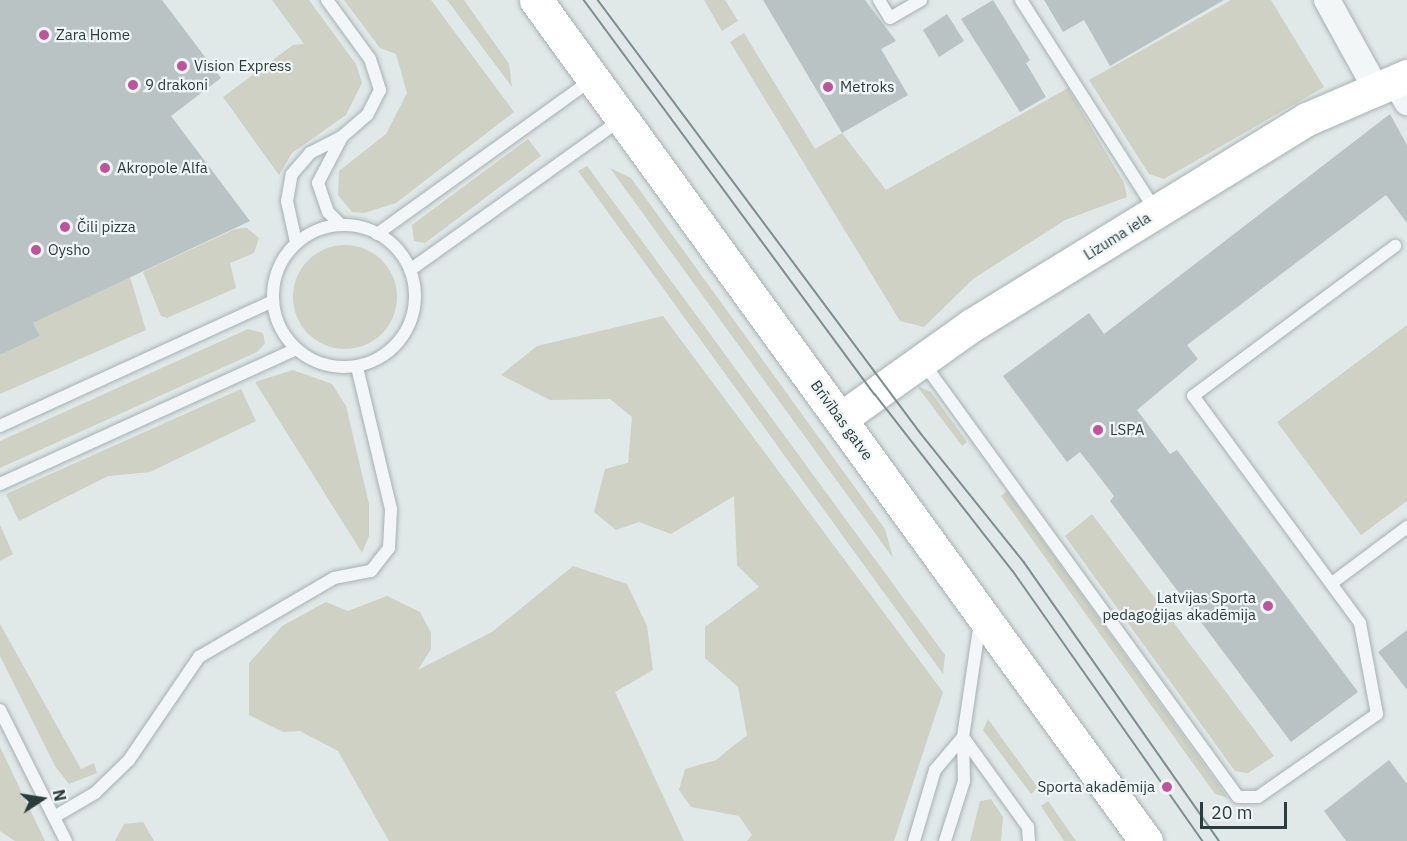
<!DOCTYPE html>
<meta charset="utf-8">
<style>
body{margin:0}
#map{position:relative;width:1407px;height:841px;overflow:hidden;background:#e1e8e8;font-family:"IBM Plex Sans",sans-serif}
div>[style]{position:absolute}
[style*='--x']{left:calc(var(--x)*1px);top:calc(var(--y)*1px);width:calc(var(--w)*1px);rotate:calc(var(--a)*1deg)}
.green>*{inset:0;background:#ced1c3}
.round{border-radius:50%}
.building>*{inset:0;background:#b9c3c4}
.roads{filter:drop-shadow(0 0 2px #a7b1b2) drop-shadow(0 0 2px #a7b1b2)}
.lane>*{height:12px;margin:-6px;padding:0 6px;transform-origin:6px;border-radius:6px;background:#f3f6f7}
.lane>.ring{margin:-6px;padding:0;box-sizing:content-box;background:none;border:12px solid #f3f6f7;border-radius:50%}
.street>*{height:26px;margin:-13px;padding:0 13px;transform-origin:13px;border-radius:13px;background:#f3f6f7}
.secondary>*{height:33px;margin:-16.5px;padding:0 16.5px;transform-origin:16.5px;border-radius:16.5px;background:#fff}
.highway>*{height:33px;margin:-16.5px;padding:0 16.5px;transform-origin:16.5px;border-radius:16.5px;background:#fff}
.tram>*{height:1.5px;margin:-0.75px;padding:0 0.75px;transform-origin:0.75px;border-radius:0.75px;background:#7c8e90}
.dots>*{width:16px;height:16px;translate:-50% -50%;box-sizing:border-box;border:3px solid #f0f5f6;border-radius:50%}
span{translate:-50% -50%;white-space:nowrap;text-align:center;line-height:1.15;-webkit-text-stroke:4.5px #f0f5f6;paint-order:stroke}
.poi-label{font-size:15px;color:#2b3c3e}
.left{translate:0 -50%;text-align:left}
.right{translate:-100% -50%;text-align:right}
.street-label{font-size:15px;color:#2b3c3e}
.north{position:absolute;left:12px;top:769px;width:60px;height:60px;-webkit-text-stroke:4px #f0f5f6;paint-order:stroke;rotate:78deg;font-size:16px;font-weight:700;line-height:24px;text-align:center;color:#2b3c3e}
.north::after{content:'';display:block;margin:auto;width:21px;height:27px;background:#2b3c3e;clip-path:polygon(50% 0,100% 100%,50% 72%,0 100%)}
.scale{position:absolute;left:1200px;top:802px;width:87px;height:27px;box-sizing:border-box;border:3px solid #2b3c3e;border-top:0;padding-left:8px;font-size:18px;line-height:21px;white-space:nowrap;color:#2b3c3e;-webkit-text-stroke:4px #f0f5f6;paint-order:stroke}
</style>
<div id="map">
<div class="green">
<i style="clip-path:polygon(272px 0,309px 0,356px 64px,362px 83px,346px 115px,292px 153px,279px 175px,223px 97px,293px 45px,304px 44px)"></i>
<i style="clip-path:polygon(344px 0,431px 0,514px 112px,396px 203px,364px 213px,352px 212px,338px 195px,339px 171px,386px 134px,407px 93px,396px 54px,380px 48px)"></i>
<i style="clip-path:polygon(447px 0,464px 0,509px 64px,512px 87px)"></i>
<i style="clip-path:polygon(704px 0,725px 0,738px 21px,722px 31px)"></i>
<i style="clip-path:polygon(1231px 0,1271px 0,1324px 87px,1164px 179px,1149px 174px,1089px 80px)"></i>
<i style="clip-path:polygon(744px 33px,815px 149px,842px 133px,886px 190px,1068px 88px,1124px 183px,1127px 197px,1065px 220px,973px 279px,924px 327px,900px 321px,730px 42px)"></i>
<i style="clip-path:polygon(528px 139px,541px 156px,425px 243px,414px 241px,412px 225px)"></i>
<i style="clip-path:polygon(587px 166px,945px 655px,943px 674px,578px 171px)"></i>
<i style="clip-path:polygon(610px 168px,631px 178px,885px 529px,893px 558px)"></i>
<i style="clip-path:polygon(247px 228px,259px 238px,254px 253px,230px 263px,236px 288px,167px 318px,161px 316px,143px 272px,235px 229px)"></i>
<i class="round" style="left:293px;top:245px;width:104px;height:104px"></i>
<i style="clip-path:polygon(130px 277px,146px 330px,0 394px,0 355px,40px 336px,33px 323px)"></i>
<i style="clip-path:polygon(663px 316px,943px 692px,894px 841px,747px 841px,752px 835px,739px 816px,691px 807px,679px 790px,685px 769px,716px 760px,747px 735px,738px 687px,705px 658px,705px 627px,759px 587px,737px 565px,734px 496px,671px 534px,639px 522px,616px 530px,594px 512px,605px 469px,628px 463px,632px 417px,610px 399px,550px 400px,501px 375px,537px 346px)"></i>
<i style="clip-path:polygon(1407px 325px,1407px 501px,1361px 535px,1277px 422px)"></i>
<i style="clip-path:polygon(248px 329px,263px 333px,265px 343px,257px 352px,0 468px,0 441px)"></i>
<i style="clip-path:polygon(293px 370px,332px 384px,346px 406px,369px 504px,369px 536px,362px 553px,255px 382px)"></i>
<i style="clip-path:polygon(917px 386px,931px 392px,967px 442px,962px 446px)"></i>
<i style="clip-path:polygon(241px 389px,256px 421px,150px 472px,108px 476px,19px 521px,6px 494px)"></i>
<i style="clip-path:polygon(1007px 491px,1228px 798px,1215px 794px,1001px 496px)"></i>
<i style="clip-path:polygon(1092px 514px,1274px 756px,1248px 773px,1235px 771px,1065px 536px)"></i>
<i style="clip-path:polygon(0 525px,13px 554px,0 561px)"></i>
<i style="clip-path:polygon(573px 566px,627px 584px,647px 626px,653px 670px,615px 692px,684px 841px,389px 841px,338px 751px,300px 731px,283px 732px,249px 715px,249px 663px,282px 626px,326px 602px,348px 611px,387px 596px,420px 612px,431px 633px,431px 649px,418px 670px,492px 632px)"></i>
<i style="clip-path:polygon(0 624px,81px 769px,94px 763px,97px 773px,69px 784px,55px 766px,0 656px)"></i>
<i style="clip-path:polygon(988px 719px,1038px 788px,1031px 794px,983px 730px)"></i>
<i style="clip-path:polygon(0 747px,45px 841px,15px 841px,0 831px)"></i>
<i style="clip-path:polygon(991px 799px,1003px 817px,1001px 841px,970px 841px,980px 801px)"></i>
<i style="clip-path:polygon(1048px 801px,1076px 841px,1064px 841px,1041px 806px)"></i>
<i style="clip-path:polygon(143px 822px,154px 841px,115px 841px,124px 824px)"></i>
</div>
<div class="building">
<i style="clip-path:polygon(0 0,162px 0,221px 78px,171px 116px,250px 221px,33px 323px,40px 336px,0 355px)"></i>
<i style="clip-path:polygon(763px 0,865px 0,896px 41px,881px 49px,908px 95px,842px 133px)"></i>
<i style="clip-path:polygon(993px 0,1030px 60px,1026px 63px,1046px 97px,1020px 112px,961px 19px)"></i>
<i style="clip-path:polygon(1044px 0,1224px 0,1110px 66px,1084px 20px,1063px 32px)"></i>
<i style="clip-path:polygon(947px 14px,964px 41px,939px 57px,923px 30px)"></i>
<i style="clip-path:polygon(1390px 114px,1407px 145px,1407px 223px,1386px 195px,1187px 345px,1198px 359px,1137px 410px,1170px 454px,1177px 450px,1358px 692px,1291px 742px,1110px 501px,1114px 496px,1080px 452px,1067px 462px,1003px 376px,1089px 313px,1104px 334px)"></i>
<i style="clip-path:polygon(1407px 630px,1407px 690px,1378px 652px)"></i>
<i style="clip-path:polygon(1389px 760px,1407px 784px,1407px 841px,1346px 841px,1324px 811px)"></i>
</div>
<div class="roads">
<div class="lane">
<i style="--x:327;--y:0;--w:73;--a:53.9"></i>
<i style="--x:370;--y:59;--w:33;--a:72"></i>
<i style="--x:380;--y:90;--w:28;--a:117"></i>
<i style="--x:367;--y:115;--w:33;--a:139"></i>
<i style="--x:879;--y:0;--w:21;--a:59"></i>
<i style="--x:890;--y:18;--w:36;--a:-30"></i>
<i style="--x:1021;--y:0;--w:250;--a:57.4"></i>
<i class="ring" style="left:273px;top:225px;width:130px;height:130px"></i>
<i style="--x:377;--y:234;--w:264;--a:-35.7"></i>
<i style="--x:296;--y:242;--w:42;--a:-102.4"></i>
<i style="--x:287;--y:201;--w:27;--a:-80"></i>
<i style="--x:292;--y:174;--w:28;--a:-49"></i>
<i style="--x:310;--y:153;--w:36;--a:-27"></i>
<i style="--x:342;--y:137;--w:52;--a:117.6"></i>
<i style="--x:318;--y:183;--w:31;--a:71"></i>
<i style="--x:328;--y:212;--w:17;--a:45"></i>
<i style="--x:410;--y:270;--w:258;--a:-35.5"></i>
<i style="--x:922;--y:361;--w:538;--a:54.07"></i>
<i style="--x:1238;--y:797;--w:20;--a:0"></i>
<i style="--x:1258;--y:797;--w:145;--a:-34.9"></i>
<i style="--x:1377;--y:714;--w:93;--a:-100.6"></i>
<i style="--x:1360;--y:623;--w:282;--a:-126.3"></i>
<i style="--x:1193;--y:396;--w:252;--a:-36.6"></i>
<i style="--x:0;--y:426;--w:300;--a:-24.6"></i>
<i style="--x:0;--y:484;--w:325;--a:-24.5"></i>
<i style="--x:1332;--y:583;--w:94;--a:-36.7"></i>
<i style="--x:0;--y:710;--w:147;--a:63.3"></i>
<i style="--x:963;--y:737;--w:111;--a:54.2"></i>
<i style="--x:1028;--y:827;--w:14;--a:86"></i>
<i style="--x:54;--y:817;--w:48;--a:-30.3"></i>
<i style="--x:95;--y:793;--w:47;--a:-44.1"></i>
<i style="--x:129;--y:760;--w:125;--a:-55.8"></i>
<i style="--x:199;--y:657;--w:156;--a:-30.3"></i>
<i style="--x:334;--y:578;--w:38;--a:-11"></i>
<i style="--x:371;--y:571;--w:29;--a:-52"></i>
<i style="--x:389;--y:548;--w:39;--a:-87"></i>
<i style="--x:391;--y:509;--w:146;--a:-103.5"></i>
<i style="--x:914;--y:841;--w:74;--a:-73.5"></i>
<i style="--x:935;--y:770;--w:43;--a:-49.7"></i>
<i style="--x:945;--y:841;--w:63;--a:-72.4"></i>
<i style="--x:964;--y:781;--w:44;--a:-91.3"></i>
<i style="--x:963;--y:737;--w:116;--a:-81.6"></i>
</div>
<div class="street">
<i style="--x:1327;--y:0;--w:99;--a:61.1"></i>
<i style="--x:1394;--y:80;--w:26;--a:59"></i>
</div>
<div class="secondary">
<i style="--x:840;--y:419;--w:162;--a:-35.5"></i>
<i style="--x:972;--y:325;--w:393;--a:-31.6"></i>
<i style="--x:1307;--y:119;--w:109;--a:-23.3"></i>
</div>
<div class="highway">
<i style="--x:536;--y:0;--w:1039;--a:54.05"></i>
</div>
</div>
<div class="tram">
<i style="--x:584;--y:0;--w:490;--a:53.6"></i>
<i style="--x:875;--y:394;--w:224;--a:52.1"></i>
<i style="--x:1013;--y:571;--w:330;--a:54.9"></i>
<i style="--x:598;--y:0;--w:537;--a:53.32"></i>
<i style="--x:919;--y:431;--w:168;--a:51.3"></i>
<i style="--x:1024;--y:562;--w:340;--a:55"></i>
</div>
<div class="dots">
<i style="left:44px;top:35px;background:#bf549c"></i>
<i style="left:182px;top:66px;background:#bf549c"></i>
<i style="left:133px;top:85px;background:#bf549c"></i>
<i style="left:828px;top:87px;background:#bf549c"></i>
<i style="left:105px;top:168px;background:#bf549c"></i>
<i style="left:65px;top:227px;background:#bf549c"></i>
<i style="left:36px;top:250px;background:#bf549c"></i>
<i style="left:1098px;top:430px;background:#bf549c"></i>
<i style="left:1268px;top:606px;background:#bf549c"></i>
<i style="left:1167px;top:787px;background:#bf549c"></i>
</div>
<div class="poi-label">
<span class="left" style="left:56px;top:35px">Zara Home</span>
<span class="left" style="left:194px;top:66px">Vision Express</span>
<span class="left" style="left:145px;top:85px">9 drakoni</span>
<span class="left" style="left:840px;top:87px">Metroks</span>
<span class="left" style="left:117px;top:168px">Akropole Alfa</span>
<span class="left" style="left:77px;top:227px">Čili pizza</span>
<span class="left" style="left:48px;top:250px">Oysho</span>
<span class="left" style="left:1110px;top:430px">LSPA</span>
<span class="right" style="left:1256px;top:606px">Latvijas Sporta<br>pedagoģijas akadēmija</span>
<span class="right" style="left:1155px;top:787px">Sporta akadēmija</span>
</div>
<div class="street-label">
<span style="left:1117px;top:236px;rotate:-32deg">Lizuma iela</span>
<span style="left:842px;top:420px;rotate:54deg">Brīvības gatve</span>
</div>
<div class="north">N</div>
<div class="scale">20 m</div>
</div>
